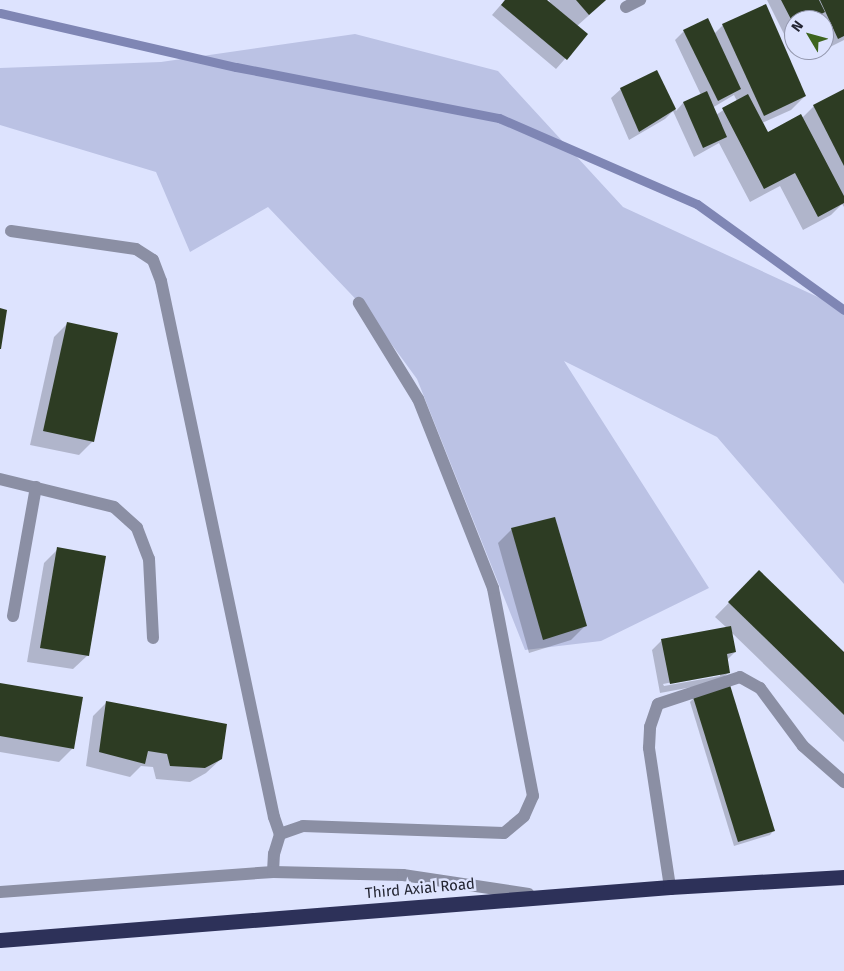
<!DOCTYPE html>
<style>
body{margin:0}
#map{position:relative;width:844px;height:971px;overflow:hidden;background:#dde3fe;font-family:"Fira Sans",sans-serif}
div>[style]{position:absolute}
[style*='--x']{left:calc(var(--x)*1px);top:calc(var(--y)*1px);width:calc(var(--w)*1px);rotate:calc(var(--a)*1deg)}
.green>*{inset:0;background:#bbc2e4}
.shadow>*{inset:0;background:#0003}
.stream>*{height:9px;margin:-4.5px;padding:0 4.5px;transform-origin:4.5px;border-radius:4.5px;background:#7f86b4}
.building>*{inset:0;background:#2d3c23}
.service>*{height:12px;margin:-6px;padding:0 6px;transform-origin:6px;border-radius:6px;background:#8b8fa4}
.minor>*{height:12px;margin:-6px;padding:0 6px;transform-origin:6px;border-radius:6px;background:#8b8fa4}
.tertiary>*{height:12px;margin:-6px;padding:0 6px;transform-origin:6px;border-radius:6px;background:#8b8fa4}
.motorway>*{height:15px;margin:-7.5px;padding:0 7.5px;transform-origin:7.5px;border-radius:7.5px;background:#2d3159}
span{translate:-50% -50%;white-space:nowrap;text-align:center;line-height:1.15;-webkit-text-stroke:5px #dde3fe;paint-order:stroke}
.street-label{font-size:15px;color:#242633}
.north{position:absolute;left:784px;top:10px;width:50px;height:50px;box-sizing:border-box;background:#dde3fe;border:1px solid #9397ad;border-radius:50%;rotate:307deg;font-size:14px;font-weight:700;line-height:20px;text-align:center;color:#242633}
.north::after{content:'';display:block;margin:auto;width:18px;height:22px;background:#3d641e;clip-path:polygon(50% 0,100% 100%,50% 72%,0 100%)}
</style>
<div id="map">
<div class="green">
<i style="clip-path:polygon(355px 34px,498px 71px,623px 207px,844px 309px,844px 584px,717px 437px,564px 361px,709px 588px,601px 641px,525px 650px,417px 379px,368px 312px,268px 207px,190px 252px,156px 172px,0 125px,0 68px,161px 62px)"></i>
</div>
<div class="shadow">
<i style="clip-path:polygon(505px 0,545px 0,552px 6px,549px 0,606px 0,577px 26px,587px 34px,556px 69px,492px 15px)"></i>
<i style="clip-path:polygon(767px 0,844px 0,844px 40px,828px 48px,824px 38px,824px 20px,794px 20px,794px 32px,785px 36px)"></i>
<i style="clip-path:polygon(evenodd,723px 25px,805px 96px,791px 110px,762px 123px,767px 134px,802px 118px,814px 106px,844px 91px,844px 207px,842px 204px,831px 215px,803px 230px,780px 186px,750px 202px,719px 143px,694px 157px,673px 111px,665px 119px,629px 140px,611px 98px,621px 89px,657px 72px,676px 111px,683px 103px,701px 95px,675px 40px,684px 31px,714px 34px,723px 25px,734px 95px,737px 101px,716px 115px,712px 108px,734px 95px)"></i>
<i style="clip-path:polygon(68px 323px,93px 441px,79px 455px,30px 445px,54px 337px)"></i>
<i style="clip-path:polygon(512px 529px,585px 626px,571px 640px,529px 653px,498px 543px)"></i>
<i style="clip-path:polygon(58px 549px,88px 655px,73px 669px,27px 662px,44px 563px)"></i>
<i style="clip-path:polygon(evenodd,759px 572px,844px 654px,844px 742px,731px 632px,735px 652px,727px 660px,729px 672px,719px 682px,660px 693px,652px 650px,662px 640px,727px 628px,715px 617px,759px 572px,720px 673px,720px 676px,664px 686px,663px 684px,720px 673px)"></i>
<i style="clip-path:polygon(0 684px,73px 748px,59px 762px,0 752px)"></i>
<i style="clip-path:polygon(694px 698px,774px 830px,770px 835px,734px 846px,690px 702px)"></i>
<i style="clip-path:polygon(107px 702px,221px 759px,206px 773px,190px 782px,156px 779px,153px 767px,141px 766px,130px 777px,86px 766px,93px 716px)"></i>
</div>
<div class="stream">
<i style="--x:0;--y:13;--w:242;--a:12.9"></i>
<i style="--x:236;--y:67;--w:268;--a:11"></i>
<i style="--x:499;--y:118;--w:216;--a:23.5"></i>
<i style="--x:697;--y:204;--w:181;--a:35.8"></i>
</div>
<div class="building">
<i style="clip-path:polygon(505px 0,547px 0,588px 34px,567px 60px,501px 5px)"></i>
<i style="clip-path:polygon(576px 0,606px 0,589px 15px)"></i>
<i style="clip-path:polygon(781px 0,819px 0,825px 12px,810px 20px,794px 20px,794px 25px)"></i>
<i style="clip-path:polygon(820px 0,844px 0,844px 36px,838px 39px)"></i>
<i style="clip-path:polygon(766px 4px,806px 96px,764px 116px,722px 24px)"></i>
<i style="clip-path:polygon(708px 18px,741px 89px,718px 101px,683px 30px)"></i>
<i style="clip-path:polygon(657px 70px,676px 109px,639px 132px,620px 88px)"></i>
<i style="clip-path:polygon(844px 89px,844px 166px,813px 105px)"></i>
<i style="clip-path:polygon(707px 91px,727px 137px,703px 148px,683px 102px)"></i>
<i style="clip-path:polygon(748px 94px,768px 132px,801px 114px,844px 196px,844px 203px,818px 217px,795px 173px,764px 189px,722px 108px)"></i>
<i style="clip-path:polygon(0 308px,7px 310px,1px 349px,0 349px)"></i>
<i style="clip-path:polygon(67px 322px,118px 333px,94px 442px,43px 431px)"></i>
<i style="clip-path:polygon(555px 517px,587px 626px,543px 640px,511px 528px)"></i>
<i style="clip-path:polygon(57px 547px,106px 556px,89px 656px,40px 648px)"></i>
<i style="clip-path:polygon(759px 570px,844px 652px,844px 715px,728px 602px)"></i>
<i style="clip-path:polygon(731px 626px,736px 652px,727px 654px,730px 673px,670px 684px,661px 639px)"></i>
<i style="clip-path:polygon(0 683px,83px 697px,74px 749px,0 736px)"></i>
<i style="clip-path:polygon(730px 685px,775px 831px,738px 842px,693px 697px)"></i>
<i style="clip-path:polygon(106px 701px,227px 724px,222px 759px,205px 768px,170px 766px,167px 754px,148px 751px,145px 764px,99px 752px)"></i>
</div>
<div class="service">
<i style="--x:11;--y:231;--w:126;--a:8.2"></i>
<i style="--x:136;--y:249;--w:20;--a:33"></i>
<i style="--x:153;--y:260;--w:22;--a:69"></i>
<i style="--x:161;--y:281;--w:548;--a:78.1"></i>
<i style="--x:274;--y:817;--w:18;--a:71"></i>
<i style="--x:273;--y:872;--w:18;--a:-87"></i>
<i style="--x:274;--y:854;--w:21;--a:-73"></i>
<i style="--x:280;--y:834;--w:24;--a:-19"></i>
<i style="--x:303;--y:826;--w:201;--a:2"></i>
<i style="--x:504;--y:833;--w:26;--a:-40"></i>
<i style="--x:524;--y:816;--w:22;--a:-66"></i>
<i style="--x:533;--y:796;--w:212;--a:-100.9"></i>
<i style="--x:493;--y:588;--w:203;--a:-111.6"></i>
<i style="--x:418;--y:399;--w:113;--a:-121.6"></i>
<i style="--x:670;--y:887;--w:141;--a:-98.6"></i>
<i style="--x:649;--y:748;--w:21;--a:-87"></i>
<i style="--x:650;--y:727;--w:24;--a:-71"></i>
<i style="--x:658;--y:704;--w:86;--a:-18.2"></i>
<i style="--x:740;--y:677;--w:23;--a:29"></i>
<i style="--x:760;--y:688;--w:72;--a:53.4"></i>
<i style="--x:803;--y:746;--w:55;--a:41.3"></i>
</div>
<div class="minor">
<i style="--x:626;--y:7;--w:16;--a:-27"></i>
<i style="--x:0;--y:479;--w:117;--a:13.8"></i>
<i style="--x:114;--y:507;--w:31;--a:42"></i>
<i style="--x:137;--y:528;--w:33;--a:69"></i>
<i style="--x:149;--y:559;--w:79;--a:87.1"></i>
<i style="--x:13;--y:616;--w:131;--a:-79.9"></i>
</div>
<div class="tertiary">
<i style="--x:0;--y:892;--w:274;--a:-4.2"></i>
<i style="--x:273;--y:872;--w:130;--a:1.3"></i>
<i style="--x:403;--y:875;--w:127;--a:8.6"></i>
</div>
<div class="motorway">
<i style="--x:0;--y:940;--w:672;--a:-4.52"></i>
<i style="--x:670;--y:887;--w:174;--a:-3.3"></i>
</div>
<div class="street-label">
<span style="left:420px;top:889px;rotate:-5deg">Third Axial Road</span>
</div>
<div class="north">N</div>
</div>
